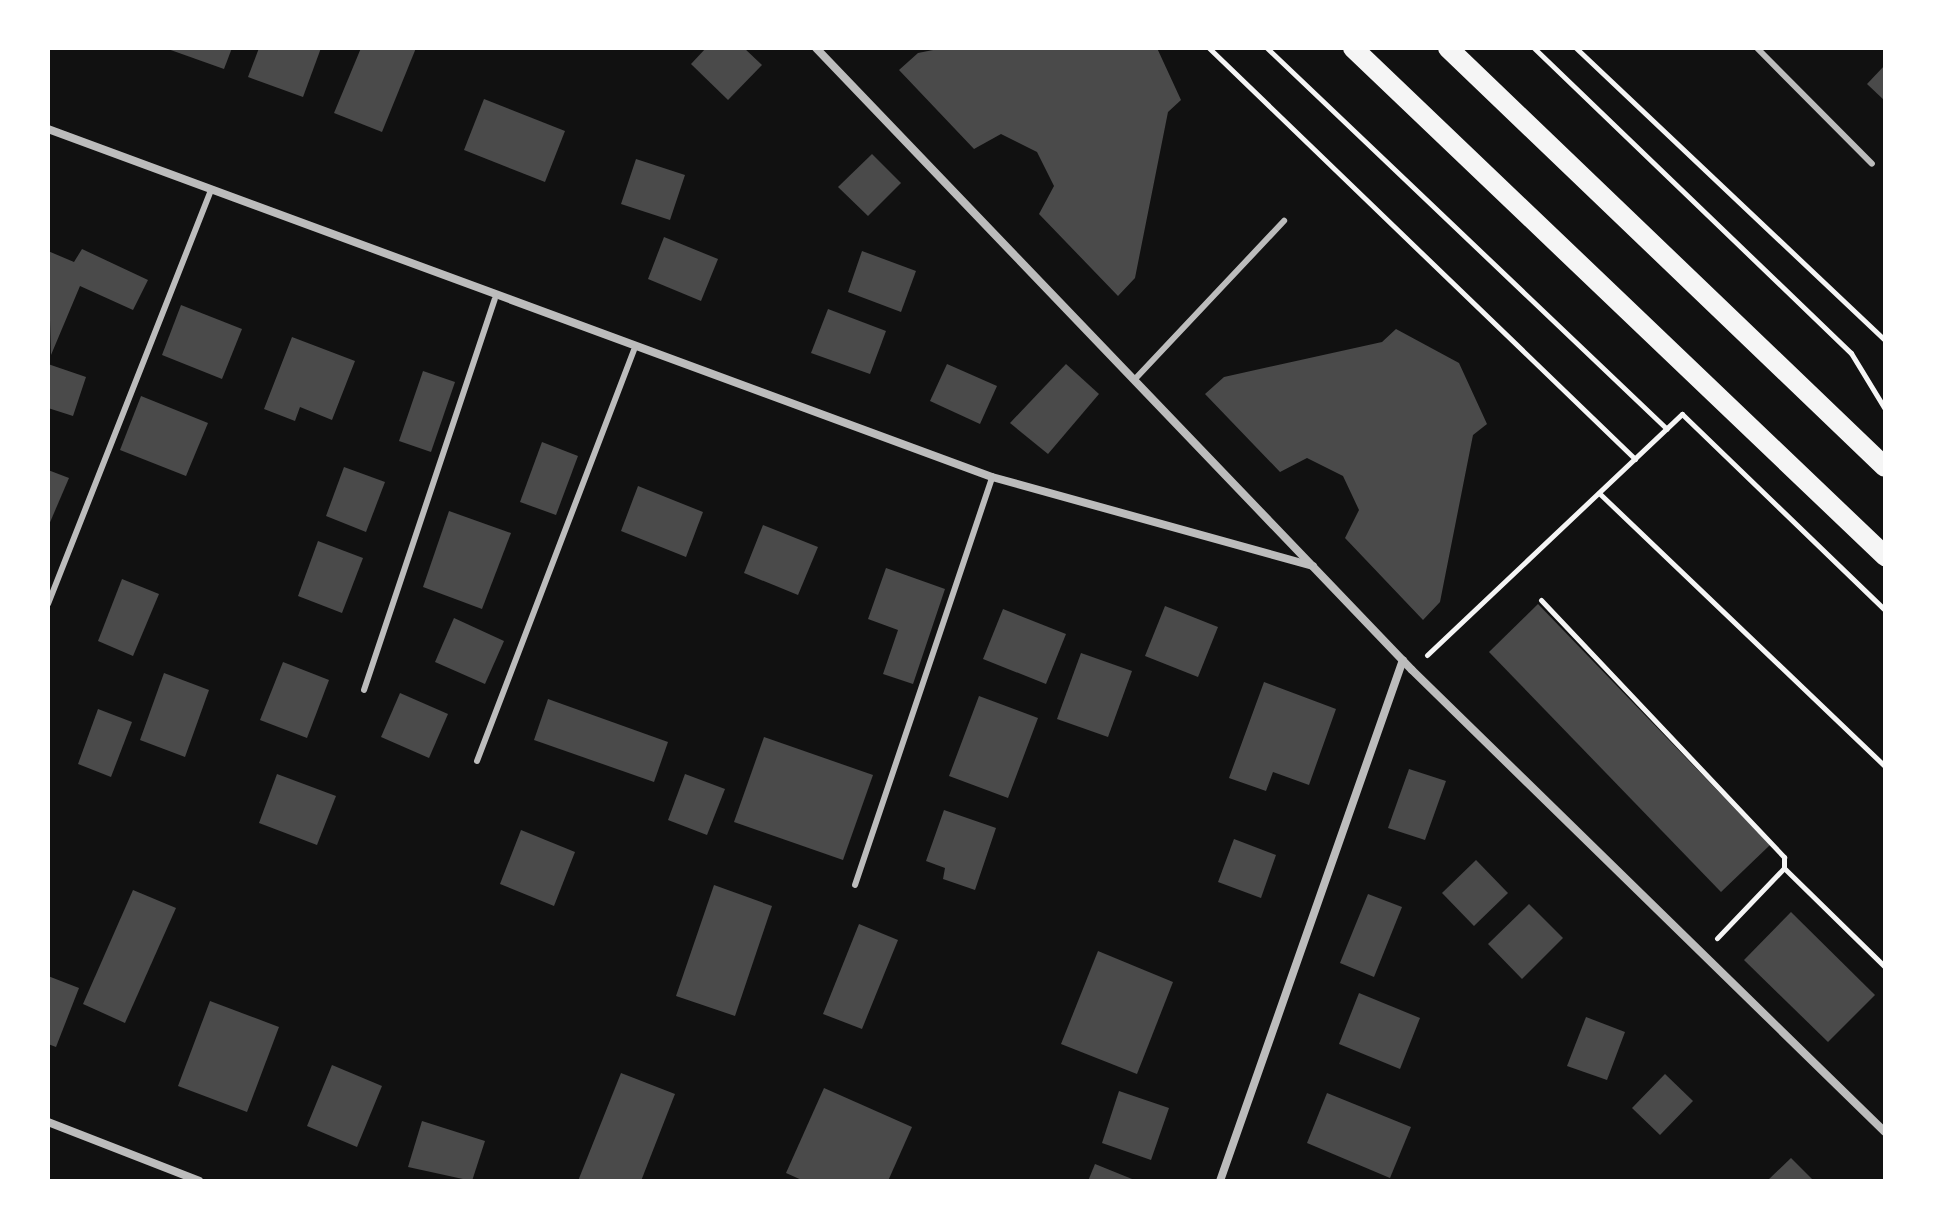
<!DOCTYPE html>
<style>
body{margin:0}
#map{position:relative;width:1933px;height:1229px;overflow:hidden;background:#111;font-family:"PT Sans",sans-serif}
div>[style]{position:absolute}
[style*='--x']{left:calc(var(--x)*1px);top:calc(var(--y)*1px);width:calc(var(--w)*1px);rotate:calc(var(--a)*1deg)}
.building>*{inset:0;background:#4a4a4a}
.path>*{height:5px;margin:-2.5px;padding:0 2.5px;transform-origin:2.5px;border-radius:2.5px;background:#f5f5f5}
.service>*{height:6px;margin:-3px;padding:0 3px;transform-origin:3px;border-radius:3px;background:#bcbcbc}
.minor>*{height:8px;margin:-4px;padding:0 4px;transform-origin:4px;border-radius:4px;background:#bcbcbc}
.primary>*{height:20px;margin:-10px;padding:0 10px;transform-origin:10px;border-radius:10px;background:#f5f5f5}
span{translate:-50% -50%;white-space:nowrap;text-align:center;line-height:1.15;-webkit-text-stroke:7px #fff;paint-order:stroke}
.frame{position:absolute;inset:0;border:50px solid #fff;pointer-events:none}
</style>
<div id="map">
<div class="building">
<i style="clip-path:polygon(165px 48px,232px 48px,224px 69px)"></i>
<i style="clip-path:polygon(259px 48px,321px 48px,303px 97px,248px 77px)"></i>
<i style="clip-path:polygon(361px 48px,416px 48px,382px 132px,334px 113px)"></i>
<i style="clip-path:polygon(706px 48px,744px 48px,762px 65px,728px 100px,691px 64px)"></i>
<i style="clip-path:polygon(943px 48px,1157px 48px,1181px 100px,1168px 112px,1135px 278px,1118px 296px,1039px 214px,1054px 186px,1037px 152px,1001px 134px,974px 149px,899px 70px,918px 53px)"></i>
<i style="clip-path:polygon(1885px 65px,1885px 101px,1867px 84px)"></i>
<i style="clip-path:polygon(484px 99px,565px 131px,545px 182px,464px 150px)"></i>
<i style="clip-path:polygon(872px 154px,901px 183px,868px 216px,838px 187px)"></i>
<i style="clip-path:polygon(636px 159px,685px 175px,670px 220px,621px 204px)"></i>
<i style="clip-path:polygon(664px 237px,718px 259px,701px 301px,648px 279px)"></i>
<i style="clip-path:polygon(82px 249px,148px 280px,133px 310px,80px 286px,51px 355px,48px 251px,74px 262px)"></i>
<i style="clip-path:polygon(862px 251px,916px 271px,901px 312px,848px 292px)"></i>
<i style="clip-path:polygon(181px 305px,242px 329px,222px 379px,162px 355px)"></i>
<i style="clip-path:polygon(828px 309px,886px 331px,870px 374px,811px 353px)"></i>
<i style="clip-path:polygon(1396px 329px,1459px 363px,1487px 424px,1473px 435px,1440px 602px,1423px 620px,1345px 538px,1359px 510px,1343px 476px,1307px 458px,1280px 472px,1205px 394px,1224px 377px,1382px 342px)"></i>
<i style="clip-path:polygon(292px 337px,355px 361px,332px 420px,300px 407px,295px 421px,264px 409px)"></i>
<i style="clip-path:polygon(48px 364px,86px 377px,73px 416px,48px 408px)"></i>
<i style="clip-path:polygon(947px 364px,997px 386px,980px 424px,930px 401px)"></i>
<i style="clip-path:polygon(1066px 364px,1099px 394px,1048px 454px,1010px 423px)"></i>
<i style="clip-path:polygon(423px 371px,455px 382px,431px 452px,399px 441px)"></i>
<i style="clip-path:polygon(141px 396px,208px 423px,186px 476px,120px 450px)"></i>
<i style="clip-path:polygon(542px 442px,578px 456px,556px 515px,520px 502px)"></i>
<i style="clip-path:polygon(344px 467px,385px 482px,366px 532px,326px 516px)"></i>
<i style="clip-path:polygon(48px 470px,69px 478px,48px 527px)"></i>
<i style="clip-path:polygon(638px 486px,703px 512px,686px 557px,621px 531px)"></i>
<i style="clip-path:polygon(449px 511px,511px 533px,482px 609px,423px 587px)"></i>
<i style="clip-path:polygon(763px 525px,818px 547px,798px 595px,744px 573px)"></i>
<i style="clip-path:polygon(318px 541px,363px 558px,342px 613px,298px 596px)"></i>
<i style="clip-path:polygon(886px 568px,945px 589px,913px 684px,883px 674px,898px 630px,868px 619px)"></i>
<i style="clip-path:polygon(122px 579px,159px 594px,133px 656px,98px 641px)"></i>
<i style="clip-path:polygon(1538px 604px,1770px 845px,1721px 892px,1489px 652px)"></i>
<i style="clip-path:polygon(1165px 606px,1218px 627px,1198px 677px,1145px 656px)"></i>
<i style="clip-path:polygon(1003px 609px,1066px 634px,1046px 684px,983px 659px)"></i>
<i style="clip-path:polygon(454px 618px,504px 641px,485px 684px,435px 662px)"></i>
<i style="clip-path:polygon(1081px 653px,1132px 671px,1108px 737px,1057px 719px)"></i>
<i style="clip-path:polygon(283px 662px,329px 680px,307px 738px,260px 720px)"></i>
<i style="clip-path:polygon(164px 673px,209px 690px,185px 757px,140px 740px)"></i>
<i style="clip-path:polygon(1264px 682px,1336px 709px,1309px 785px,1273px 772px,1266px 791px,1229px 778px)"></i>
<i style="clip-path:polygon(400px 693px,448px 714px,429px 758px,381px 737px)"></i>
<i style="clip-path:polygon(979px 696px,1038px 718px,1008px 798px,949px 776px)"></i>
<i style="clip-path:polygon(548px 699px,668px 742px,654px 782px,534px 740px)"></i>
<i style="clip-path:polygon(98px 709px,132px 722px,111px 777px,78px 764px)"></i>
<i style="clip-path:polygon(764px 737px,873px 775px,843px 860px,734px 822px)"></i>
<i style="clip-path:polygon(1409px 769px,1446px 781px,1425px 840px,1388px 828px)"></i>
<i style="clip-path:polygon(277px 774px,336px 796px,317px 845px,259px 823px)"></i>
<i style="clip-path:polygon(685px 774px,725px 789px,707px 835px,668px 820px)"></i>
<i style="clip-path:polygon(944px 810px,996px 828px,975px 890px,943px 879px,945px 868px,926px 861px)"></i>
<i style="clip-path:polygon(521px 830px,575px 852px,554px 906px,500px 884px)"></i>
<i style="clip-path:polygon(1234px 839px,1276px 855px,1261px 898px,1218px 882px)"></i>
<i style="clip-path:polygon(1476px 860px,1508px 893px,1474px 926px,1442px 893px)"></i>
<i style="clip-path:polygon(714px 885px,772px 906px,735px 1016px,676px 996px)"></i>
<i style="clip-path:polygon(133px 890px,176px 908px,125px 1023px,83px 1004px)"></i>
<i style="clip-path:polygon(1368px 894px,1402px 907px,1374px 977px,1340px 963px)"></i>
<i style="clip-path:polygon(1529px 904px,1563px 938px,1522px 979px,1488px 944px)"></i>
<i style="clip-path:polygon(1791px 912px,1875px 995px,1828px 1042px,1744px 960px)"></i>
<i style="clip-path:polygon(859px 924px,898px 940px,862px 1029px,823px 1014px)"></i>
<i style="clip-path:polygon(1098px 951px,1173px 982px,1137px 1074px,1061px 1044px)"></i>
<i style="clip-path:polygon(48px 976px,79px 988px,56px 1047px,48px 1044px)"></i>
<i style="clip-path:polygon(1359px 993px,1420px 1018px,1400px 1069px,1339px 1044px)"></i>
<i style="clip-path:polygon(210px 1001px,279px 1027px,247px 1112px,178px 1086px)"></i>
<i style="clip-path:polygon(1586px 1017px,1625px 1032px,1607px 1080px,1567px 1066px)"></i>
<i style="clip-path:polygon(332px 1065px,382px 1086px,357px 1147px,307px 1126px)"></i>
<i style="clip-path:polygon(621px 1073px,675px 1094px,641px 1181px,578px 1181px)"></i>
<i style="clip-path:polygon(1665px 1074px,1693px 1101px,1660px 1135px,1632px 1108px)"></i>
<i style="clip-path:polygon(824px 1088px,912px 1127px,888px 1181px,804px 1181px,786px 1173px)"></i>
<i style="clip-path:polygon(1119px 1091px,1169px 1108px,1151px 1160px,1102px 1143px)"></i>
<i style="clip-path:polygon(1327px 1093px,1411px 1127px,1390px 1178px,1307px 1143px)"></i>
<i style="clip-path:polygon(422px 1121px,485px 1141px,472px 1181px,408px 1167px)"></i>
<i style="clip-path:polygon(1791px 1158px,1814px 1181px,1767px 1181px)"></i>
<i style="clip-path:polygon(1095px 1164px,1137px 1181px,1088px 1181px)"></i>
</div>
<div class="path">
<i style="--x:1209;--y:48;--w:592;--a:43.97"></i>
<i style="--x:1267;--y:48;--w:552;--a:43.61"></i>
<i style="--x:1534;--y:48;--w:440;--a:43.9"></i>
<i style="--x:1851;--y:353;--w:66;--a:58.7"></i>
<i style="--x:1576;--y:48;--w:425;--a:43.4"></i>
<i style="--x:1599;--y:493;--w:395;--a:43.7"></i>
<i style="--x:1541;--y:600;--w:354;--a:46.6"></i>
<i style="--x:1784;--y:857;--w:11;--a:90"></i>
<i style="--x:1784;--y:868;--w:97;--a:133.7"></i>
<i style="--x:1427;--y:655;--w:351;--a:-43.4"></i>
<i style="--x:1682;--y:414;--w:282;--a:44"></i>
<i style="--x:1784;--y:868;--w:141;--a:44.4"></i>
</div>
<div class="service">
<i style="--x:1757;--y:48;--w:163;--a:45.2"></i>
<i style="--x:1136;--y:378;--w:216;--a:-46.7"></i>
<i style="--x:48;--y:604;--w:444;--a:-68.5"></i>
<i style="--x:364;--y:690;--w:412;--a:-71.5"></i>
<i style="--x:477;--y:761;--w:440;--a:-69.1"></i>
<i style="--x:855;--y:885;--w:430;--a:-71.4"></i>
</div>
<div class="minor">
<i style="--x:816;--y:48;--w:861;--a:46.22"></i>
<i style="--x:1412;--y:670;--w:661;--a:44.33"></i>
<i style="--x:48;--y:129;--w:1006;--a:20.24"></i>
<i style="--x:992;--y:477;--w:333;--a:15.5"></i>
<i style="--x:48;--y:1122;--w:162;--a:21.3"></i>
<i style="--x:1220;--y:1181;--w:552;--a:-70.65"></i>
</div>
<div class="primary">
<i style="--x:1353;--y:48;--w:736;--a:43.68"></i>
<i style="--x:1448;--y:48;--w:605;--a:43.8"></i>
</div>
<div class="frame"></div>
</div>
